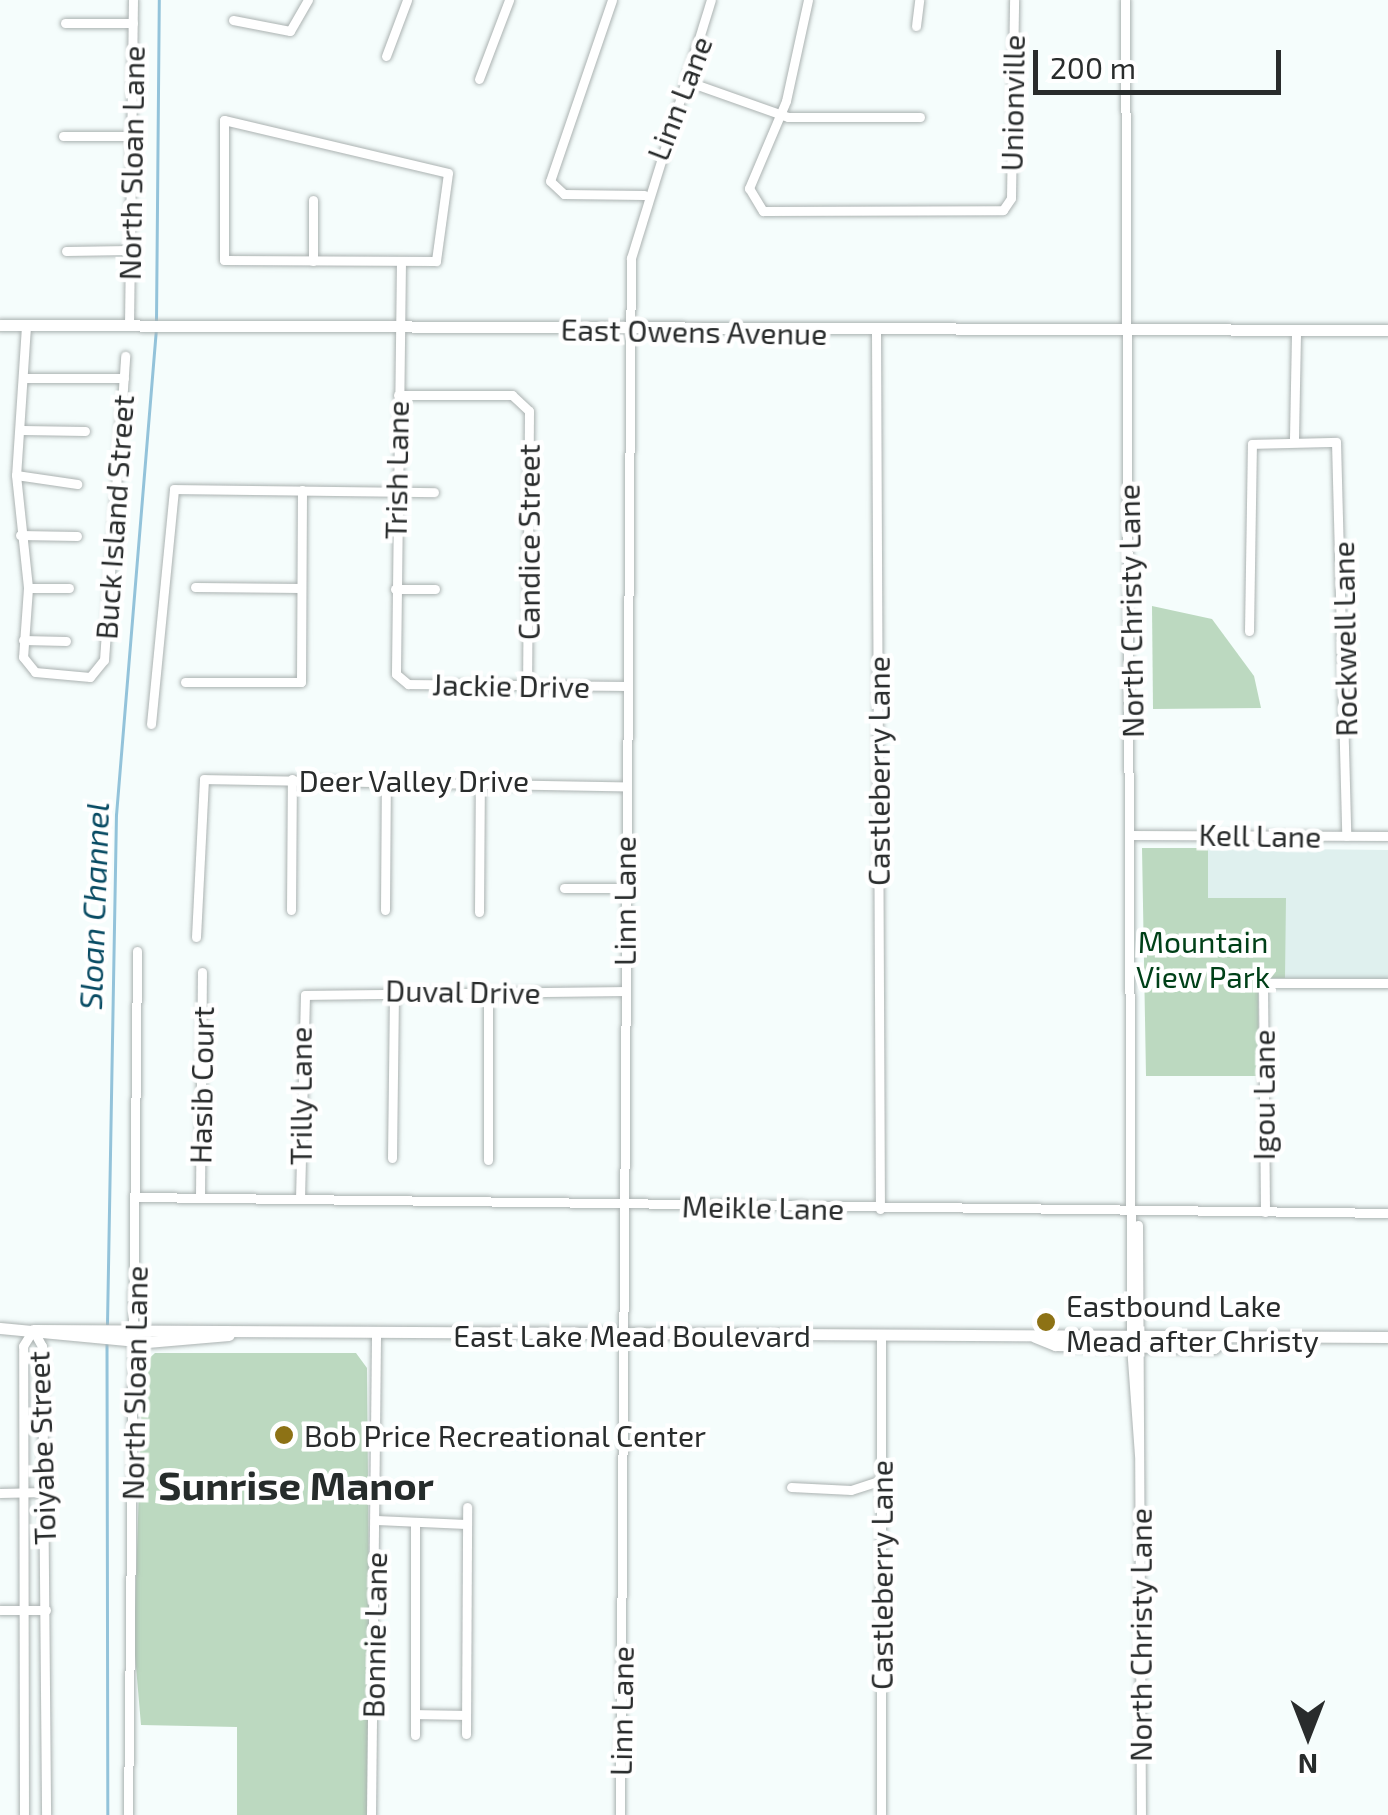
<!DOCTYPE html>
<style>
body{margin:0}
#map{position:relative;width:1388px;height:1815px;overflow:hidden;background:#f5fdfc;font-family:"Exo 2",sans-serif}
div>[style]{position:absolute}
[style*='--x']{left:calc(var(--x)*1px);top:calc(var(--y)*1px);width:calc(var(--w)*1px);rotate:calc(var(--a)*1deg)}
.built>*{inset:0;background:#dff0ee}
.green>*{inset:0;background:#bcd9c0}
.stream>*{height:2.5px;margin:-1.25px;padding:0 1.25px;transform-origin:1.25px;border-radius:1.25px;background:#93c3da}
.roads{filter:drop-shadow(0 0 2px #abb2b1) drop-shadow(0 0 2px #abb2b1)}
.minor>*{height:9px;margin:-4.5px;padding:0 4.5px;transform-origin:4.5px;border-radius:4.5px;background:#fff}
.major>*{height:11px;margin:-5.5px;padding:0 5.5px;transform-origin:5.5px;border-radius:5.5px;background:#fff}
.dots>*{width:28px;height:28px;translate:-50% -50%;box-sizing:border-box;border:5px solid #fff;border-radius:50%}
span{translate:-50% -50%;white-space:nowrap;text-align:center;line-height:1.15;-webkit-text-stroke:9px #fff;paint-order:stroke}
.street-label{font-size:30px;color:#292c2c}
.park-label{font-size:30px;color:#004018}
.poi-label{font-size:30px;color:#292c2c}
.left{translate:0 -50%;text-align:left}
.water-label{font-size:32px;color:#084b63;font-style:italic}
.district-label{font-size:40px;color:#262c2b;font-weight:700}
.north{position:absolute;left:1258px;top:1685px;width:100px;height:100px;-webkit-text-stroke:8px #fff;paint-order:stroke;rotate:180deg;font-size:28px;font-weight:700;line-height:40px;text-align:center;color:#292c2c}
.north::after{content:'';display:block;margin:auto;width:35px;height:45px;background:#292c2c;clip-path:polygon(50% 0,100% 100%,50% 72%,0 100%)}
.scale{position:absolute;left:1033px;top:50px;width:248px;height:45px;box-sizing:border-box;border:5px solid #292c2c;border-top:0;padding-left:12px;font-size:30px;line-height:35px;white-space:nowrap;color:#292c2c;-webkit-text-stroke:8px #fff;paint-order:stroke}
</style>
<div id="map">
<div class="built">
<i style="clip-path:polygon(1208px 848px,1388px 850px,1388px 979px,1285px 978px,1285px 898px,1208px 898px)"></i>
</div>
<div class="green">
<i style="clip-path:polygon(1152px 606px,1212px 619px,1254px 676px,1261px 708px,1153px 709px)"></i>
<i style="clip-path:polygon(1142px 848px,1208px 848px,1208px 898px,1286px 898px,1285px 978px,1258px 978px,1259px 1076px,1146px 1076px)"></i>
<i style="clip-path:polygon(356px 1353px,367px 1368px,371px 1815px,237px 1815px,237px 1727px,141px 1725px,134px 1643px,143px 1364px,155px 1353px)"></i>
</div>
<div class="stream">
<i style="--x:156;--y:321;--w:321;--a:-89.5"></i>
<i style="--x:107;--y:1324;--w:509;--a:-88.99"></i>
<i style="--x:116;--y:815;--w:488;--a:-85.3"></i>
<i style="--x:107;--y:1342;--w:473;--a:89.9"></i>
</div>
<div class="roads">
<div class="minor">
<i style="--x:612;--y:0;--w:191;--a:108.9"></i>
<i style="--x:550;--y:181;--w:19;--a:43"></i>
<i style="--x:564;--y:194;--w:80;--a:0.7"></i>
<i style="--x:808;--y:0;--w:103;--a:102.3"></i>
<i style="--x:786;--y:101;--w:95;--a:113"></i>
<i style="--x:749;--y:188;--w:27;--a:59"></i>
<i style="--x:763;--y:211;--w:240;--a:-0.2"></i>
<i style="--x:1003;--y:210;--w:14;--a:-56"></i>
<i style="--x:1011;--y:198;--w:198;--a:-89.1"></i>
<i style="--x:1125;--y:0;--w:1346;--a:89.74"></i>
<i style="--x:1131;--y:1346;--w:109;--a:85.8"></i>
<i style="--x:233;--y:20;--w:58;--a:10.9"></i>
<i style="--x:290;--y:31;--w:36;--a:-60"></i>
<i style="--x:65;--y:23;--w:68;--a:0"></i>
<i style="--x:916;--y:26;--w:26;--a:-83"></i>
<i style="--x:386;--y:56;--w:60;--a:-69.4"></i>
<i style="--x:479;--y:79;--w:85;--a:-69.2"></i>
<i style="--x:689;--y:82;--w:105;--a:19.5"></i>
<i style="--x:788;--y:117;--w:132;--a:0"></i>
<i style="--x:224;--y:120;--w:230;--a:13.3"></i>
<i style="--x:448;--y:173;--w:89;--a:97.8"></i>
<i style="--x:436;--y:261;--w:212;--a:-179.7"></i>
<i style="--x:224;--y:260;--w:140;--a:-90"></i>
<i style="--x:63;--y:136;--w:68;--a:0"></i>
<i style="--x:66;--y:251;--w:64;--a:-0.9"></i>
<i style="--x:313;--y:261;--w:61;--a:-90"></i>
<i style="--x:401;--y:261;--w:413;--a:90.7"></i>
<i style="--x:396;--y:674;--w:16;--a:40"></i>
<i style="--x:408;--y:684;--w:217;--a:0.5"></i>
<i style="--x:26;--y:326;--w:149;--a:93.8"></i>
<i style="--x:16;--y:475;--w:114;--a:83.9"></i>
<i style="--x:28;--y:588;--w:69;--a:94.1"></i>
<i style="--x:23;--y:657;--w:19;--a:51"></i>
<i style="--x:35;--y:672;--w:55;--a:5.2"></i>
<i style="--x:90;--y:677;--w:22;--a:-51"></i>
<i style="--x:104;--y:660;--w:305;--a:-86"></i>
<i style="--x:129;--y:326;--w:326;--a:-89.3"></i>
<i style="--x:876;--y:333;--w:876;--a:89.74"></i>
<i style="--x:27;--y:378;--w:97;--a:0"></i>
<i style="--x:398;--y:395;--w:114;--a:0"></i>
<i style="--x:512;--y:395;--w:23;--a:43"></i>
<i style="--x:529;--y:411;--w:274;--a:90.4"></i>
<i style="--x:22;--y:430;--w:63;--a:0.9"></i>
<i style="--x:1294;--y:438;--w:107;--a:-88.9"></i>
<i style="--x:16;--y:475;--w:62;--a:8.4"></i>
<i style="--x:20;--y:535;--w:57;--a:1"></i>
<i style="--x:195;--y:587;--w:106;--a:0.5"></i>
<i style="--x:28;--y:588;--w:41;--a:0"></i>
<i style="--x:395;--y:589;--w:40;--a:0"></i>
<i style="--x:1249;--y:631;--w:187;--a:-89.1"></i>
<i style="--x:1252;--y:444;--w:84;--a:-1.4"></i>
<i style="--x:1336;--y:442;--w:394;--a:88.5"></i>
<i style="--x:23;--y:640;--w:43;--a:1.3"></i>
<i style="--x:185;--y:682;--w:116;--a:0"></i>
<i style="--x:301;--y:682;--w:192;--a:-89.7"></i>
<i style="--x:151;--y:724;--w:236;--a:-84.4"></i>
<i style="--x:174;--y:489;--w:260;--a:0.7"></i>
<i style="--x:1132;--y:835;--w:256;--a:0.2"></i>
<i style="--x:564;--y:888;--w:60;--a:0"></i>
<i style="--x:291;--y:910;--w:131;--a:-89.6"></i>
<i style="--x:385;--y:910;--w:130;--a:-89.6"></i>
<i style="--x:479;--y:912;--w:131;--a:-89.6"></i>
<i style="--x:196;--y:937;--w:158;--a:-87.1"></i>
<i style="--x:204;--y:779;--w:421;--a:1"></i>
<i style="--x:392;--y:1158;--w:168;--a:-89.3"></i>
<i style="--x:488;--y:1160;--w:168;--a:-90"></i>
<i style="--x:137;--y:1197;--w:1251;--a:0.73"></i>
<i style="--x:200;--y:1197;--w:225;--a:-89.5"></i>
<i style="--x:300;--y:1199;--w:204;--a:-88.6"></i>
<i style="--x:305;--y:995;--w:318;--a:-0.7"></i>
<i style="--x:1265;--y:1212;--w:229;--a:-90.5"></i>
<i style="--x:1263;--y:983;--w:125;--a:0"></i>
<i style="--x:1138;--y:1225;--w:590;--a:89.71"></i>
<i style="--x:881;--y:1336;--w:479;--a:90"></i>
<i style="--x:791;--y:1487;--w:60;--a:2.9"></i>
<i style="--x:851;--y:1490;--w:32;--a:-18"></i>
<i style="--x:0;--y:1493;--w:45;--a:-1.3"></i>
<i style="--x:375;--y:1520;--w:92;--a:2.5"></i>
<i style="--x:0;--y:1610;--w:46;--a:0"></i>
<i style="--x:415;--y:1714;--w:50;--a:1.1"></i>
<i style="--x:466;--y:1734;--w:227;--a:-89.7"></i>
<i style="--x:415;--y:1735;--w:213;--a:-90"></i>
<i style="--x:24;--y:1815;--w:469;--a:-90.1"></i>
<i style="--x:23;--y:1346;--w:19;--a:-58"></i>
<i style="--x:33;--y:1330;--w:18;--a:61"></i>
<i style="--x:42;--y:1346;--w:469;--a:89.5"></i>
<i style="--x:128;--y:1815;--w:864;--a:-89.4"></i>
<i style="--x:371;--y:1815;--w:480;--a:-89.4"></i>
<i style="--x:620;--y:1815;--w:1557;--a:-89.6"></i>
<i style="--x:631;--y:258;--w:270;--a:-72.8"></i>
</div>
<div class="major">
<i style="--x:0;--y:325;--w:1388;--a:0.21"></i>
<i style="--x:0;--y:1328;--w:148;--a:5.4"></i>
<i style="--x:147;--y:1342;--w:82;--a:-4.9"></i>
<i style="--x:33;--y:1330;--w:1355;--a:0.3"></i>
<i style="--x:1035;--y:1337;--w:22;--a:22"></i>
<i style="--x:1055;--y:1345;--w:159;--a:1.1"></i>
<i style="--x:1214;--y:1348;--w:16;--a:-43"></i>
</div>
</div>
<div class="dots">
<i style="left:1046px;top:1322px;background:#8d7215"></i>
<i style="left:284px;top:1435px;background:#8d7215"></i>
</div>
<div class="street-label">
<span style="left:679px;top:98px;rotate:-69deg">Linn Lane</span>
<span style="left:1012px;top:103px;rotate:-89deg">Unionville</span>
<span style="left:131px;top:163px;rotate:-89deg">North Sloan Lane</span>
<span style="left:694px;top:331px;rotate:1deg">East Owens Avenue</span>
<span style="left:396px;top:470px;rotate:-89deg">Trish Lane</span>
<span style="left:114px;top:517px;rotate:-86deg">Buck Island Street</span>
<span style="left:528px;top:542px;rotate:-90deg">Candice Street</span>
<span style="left:1130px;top:611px;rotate:-91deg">North Christy Lane</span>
<span style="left:1344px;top:639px;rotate:-91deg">Rockwell Lane</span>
<span style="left:511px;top:685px;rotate:1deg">Jackie Drive</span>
<span style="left:878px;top:771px;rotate:-90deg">Castleberry Lane</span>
<span style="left:414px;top:780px">Deer Valley Drive</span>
<span style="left:1260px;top:835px;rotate:1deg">Kell Lane</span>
<span style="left:624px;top:901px;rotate:-90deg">Linn Lane</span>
<span style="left:463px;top:991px;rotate:1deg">Duval Drive</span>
<span style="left:201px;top:1085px;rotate:-89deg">Hasib Court</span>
<span style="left:1263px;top:1095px;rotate:-90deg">Igou Lane</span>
<span style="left:300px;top:1096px;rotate:-90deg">Trilly Lane</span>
<span style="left:763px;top:1207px;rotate:1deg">Meikle Lane</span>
<span style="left:632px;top:1335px">East Lake Mead Boulevard</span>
<span style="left:134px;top:1383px;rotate:-89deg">North Sloan Lane</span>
<span style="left:41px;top:1448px;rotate:-92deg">Toiyabe Street</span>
<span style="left:881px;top:1575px;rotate:-90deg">Castleberry Lane</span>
<span style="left:374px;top:1635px;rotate:-89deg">Bonnie Lane</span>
<span style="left:1140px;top:1635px;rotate:-90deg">North Christy Lane</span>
<span style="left:621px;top:1711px;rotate:-89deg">Linn Lane</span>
</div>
<div class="park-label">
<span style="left:1203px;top:958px">Mountain<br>View Park</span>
</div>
<div class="poi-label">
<span class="left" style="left:1066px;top:1322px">Eastbound Lake<br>Mead after Christy</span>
<span class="left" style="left:304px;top:1435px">Bob Price Recreational Center</span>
</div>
<div class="water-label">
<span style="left:93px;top:906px;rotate:-88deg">Sloan Channel</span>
</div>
<div class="district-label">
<span style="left:296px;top:1484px">Sunrise Manor</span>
</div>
<div class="north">N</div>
<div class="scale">200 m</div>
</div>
